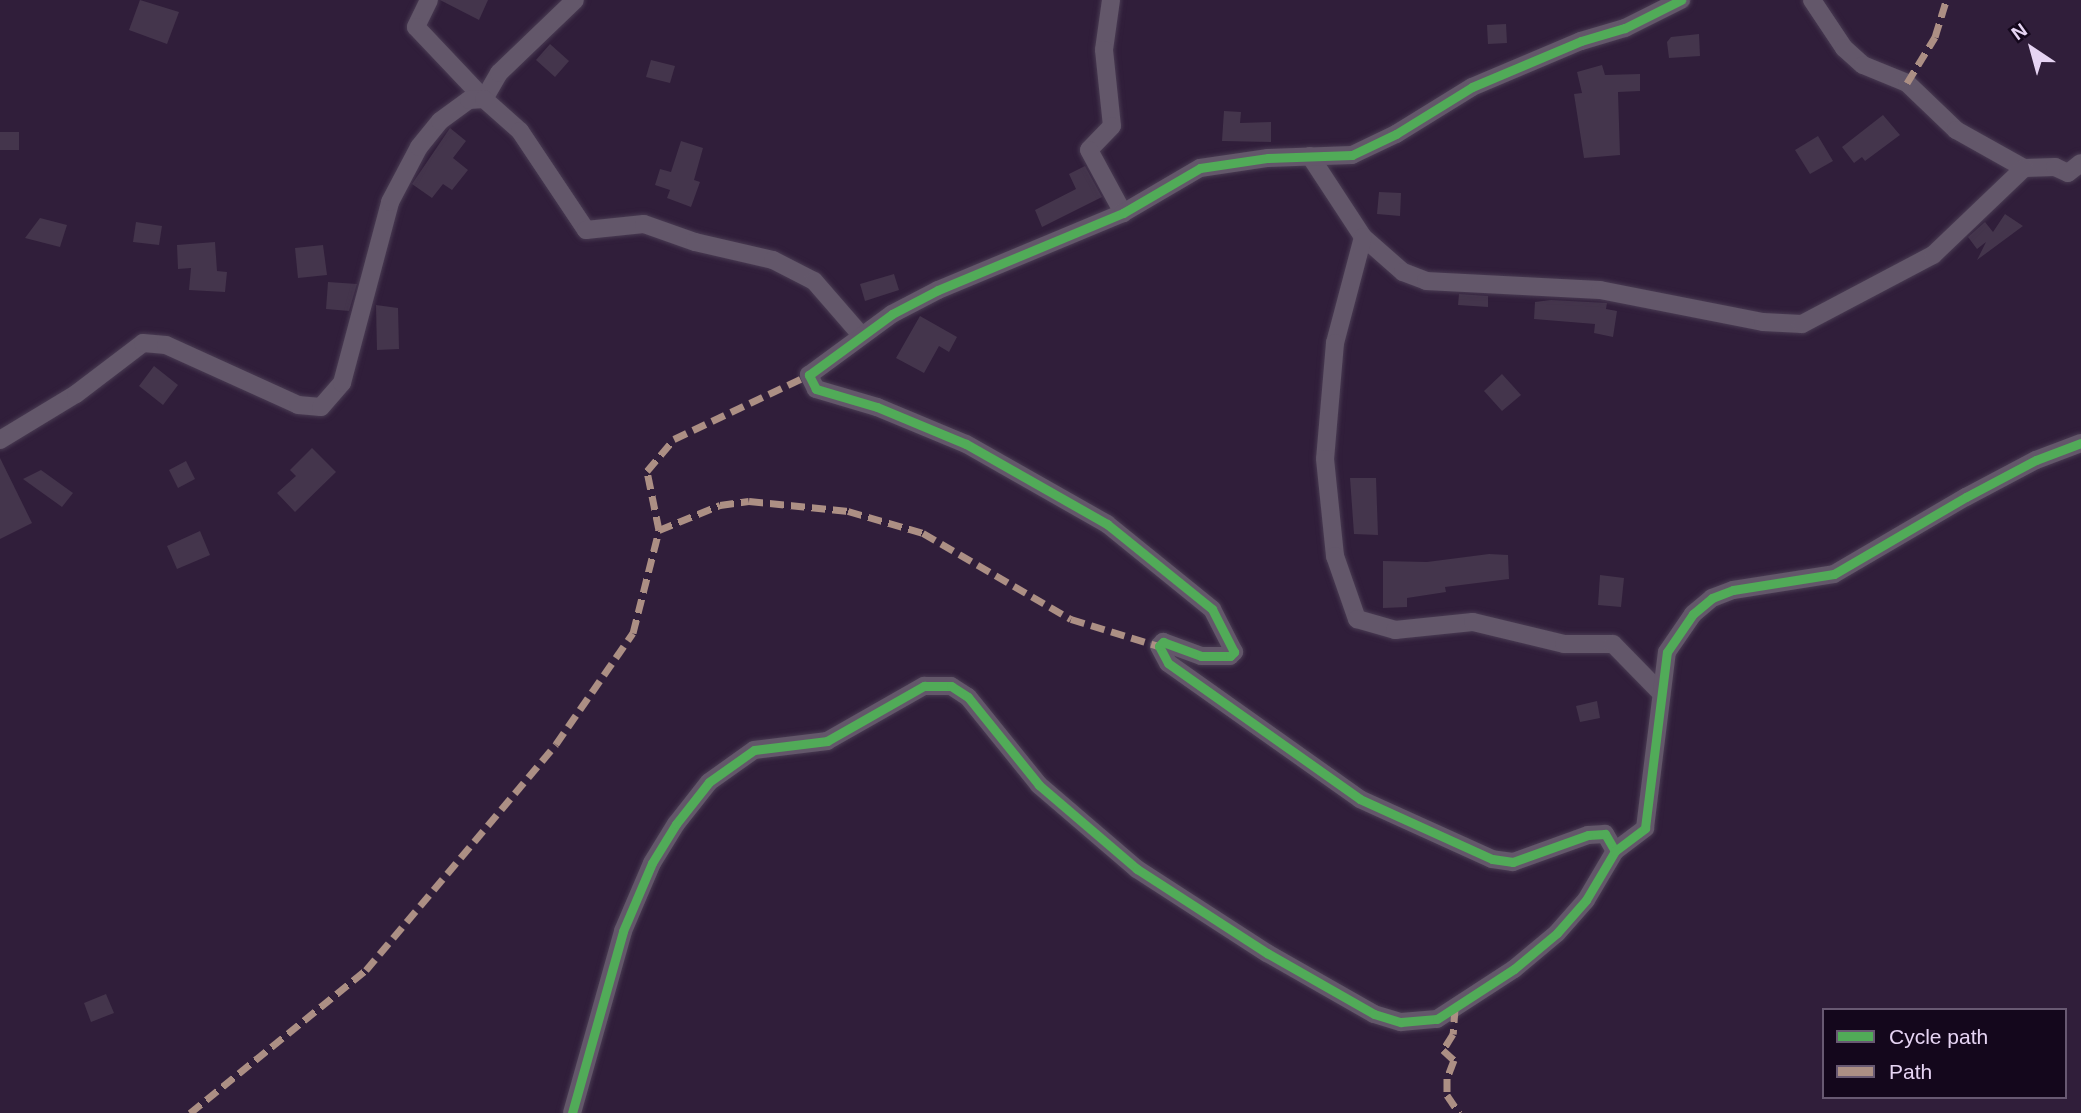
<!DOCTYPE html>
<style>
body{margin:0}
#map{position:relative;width:2081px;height:1113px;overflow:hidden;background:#301e3a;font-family:Arial,sans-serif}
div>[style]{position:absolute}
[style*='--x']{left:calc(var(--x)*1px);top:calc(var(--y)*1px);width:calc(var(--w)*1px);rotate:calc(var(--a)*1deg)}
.building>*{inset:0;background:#44354c}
.roads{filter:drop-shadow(0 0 2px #493b52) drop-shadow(0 0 2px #493b52)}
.street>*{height:18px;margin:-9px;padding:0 9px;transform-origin:9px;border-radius:9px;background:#63576a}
.quiet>*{height:7px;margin-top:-3.5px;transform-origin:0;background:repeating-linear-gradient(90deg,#ac8f84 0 14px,transparent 0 21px)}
.cycleway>*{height:9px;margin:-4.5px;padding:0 4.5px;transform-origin:4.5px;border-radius:4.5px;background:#51ab58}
span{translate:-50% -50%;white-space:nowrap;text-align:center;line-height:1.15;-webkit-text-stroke:6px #14071c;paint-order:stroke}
.legend{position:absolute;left:1822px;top:1008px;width:245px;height:91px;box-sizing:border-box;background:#14071c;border:2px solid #685972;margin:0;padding:9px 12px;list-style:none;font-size:21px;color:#e6d4f3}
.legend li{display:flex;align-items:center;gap:14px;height:35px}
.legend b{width:35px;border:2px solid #685972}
.north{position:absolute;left:1997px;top:14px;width:70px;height:70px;-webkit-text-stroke:5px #14071c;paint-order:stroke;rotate:324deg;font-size:19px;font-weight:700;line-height:28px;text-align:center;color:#e6d4f3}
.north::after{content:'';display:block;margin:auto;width:24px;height:32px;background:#e6d4f3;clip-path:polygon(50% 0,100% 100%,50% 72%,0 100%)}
</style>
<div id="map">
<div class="building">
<i style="clip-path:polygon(140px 0,179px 12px,167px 44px,129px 30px)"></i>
<i style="clip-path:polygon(440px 0,488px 0,479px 20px)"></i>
<i style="clip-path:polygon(1506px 24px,1507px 43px,1488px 44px,1487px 25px)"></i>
<i style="clip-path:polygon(1699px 34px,1700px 56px,1669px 58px,1667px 42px,1671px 37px)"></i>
<i style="clip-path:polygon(550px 44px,569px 61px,555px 77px,536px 60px)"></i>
<i style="clip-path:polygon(651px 60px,675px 66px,670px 83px,646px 77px)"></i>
<i style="clip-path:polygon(1602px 65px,1605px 75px,1640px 74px,1640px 91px,1618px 92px,1620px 155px,1584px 158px,1574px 94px,1582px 93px,1577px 72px)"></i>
<i style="clip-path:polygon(1224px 111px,1241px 112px,1240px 123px,1271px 122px,1271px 142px,1222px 141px)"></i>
<i style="clip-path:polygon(1883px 115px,1900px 135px,1865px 161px,1862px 157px,1854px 163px,1842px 147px)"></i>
<i style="clip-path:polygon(450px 128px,466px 141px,453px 158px,468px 170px,452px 190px,443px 184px,432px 198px,412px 184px)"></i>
<i style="clip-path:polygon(0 132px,19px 132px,19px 150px,0 150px)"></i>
<i style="clip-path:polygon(1818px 136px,1833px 161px,1810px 174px,1795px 150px)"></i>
<i style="clip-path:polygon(681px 141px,703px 148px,694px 180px,700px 182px,691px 207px,667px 198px,670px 190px,655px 185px,660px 169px,671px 172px)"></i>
<i style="clip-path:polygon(1085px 166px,1102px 197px,1042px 227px,1035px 210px,1076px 189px,1069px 174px)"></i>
<i style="clip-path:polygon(1379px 192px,1401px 193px,1400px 216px,1377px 214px)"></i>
<i style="clip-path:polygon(2005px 214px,2023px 226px,1977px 260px,1986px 242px,1977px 249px,1968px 237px,1985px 222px,1993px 232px)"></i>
<i style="clip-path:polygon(40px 218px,67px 225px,60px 247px,25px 238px)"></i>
<i style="clip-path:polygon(136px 222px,162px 226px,159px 245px,133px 242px)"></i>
<i style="clip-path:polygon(215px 242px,217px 271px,227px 272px,225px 292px,189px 290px,191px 268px,178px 269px,177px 245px)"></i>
<i style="clip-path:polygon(323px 245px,327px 275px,298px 278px,295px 248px)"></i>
<i style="clip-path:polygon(894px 274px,899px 290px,865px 301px,860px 284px)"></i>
<i style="clip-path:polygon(328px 282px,357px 284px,349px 311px,326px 309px)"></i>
<i style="clip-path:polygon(1459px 294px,1488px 296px,1488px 307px,1458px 305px)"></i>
<i style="clip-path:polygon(1551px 300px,1607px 303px,1606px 309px,1617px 311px,1613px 337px,1594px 333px,1595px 324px,1534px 319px,1535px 302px)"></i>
<i style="clip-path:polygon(376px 305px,398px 308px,399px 349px,377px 350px)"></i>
<i style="clip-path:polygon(920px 316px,957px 337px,949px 352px,939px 346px,924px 373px,896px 358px)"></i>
<i style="clip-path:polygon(154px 366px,178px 385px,163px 405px,139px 386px)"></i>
<i style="clip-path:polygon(1502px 374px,1521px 395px,1502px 411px,1484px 391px)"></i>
<i style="clip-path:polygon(312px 448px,336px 472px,295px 512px,277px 493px,296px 476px,290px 470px)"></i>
<i style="clip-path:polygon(0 458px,32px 523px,0 539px)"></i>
<i style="clip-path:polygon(186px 461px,195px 479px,178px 488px,169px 470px)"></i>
<i style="clip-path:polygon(41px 470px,73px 493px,62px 507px,23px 479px)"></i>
<i style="clip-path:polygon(1350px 478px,1376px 478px,1378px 535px,1354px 534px)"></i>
<i style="clip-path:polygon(200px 531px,210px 555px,177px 569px,167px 546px)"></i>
<i style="clip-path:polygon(1489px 554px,1508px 555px,1509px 579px,1445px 587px,1446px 592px,1407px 598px,1407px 607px,1383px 608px,1383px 561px,1427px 562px)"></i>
<i style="clip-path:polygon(1600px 575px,1624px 578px,1621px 607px,1598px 605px)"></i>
<i style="clip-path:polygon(1597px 701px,1600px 718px,1580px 722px,1576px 706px)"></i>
<i style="clip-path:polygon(106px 994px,114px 1013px,91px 1022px,84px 1003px)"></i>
</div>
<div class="roads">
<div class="street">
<i style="--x:429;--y:0;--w:30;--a:116"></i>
<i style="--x:416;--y:27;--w:99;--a:46.6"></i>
<i style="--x:484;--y:99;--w:30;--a:-60"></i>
<i style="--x:499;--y:73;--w:105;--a:-43.8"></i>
<i style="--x:1111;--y:0;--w:50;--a:98"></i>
<i style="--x:1104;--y:50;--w:76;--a:84"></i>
<i style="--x:1112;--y:126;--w:33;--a:134"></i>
<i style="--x:1089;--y:150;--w:72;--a:61.6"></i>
<i style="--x:1812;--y:0;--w:58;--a:56.3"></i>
<i style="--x:1844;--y:48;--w:25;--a:42"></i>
<i style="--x:1863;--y:65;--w:48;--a:22.2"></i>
<i style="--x:1907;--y:83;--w:68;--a:43.8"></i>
<i style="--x:1956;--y:130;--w:78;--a:29.2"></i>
<i style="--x:2024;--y:168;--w:31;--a:-2"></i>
<i style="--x:2055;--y:167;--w:14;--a:25"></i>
<i style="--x:2068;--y:173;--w:16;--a:-38"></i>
<i style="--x:1310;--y:156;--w:97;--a:56.8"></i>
<i style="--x:1363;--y:237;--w:53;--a:41.2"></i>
<i style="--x:1403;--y:272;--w:25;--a:21"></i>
<i style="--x:1426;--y:281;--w:174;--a:3"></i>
<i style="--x:1600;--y:290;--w:166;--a:11.1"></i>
<i style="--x:1763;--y:322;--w:39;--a:3"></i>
<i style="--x:1802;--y:324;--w:148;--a:-27.8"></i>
<i style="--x:1933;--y:255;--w:126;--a:-43.7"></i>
<i style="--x:1363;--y:237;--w:110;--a:104.8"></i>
<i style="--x:1335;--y:343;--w:116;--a:94.9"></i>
<i style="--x:1325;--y:459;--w:98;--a:84.1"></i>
<i style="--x:1335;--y:556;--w:67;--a:70.8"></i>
<i style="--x:1357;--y:619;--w:40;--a:16"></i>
<i style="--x:1395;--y:630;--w:78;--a:-5.9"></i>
<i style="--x:1473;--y:622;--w:94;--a:13.6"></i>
<i style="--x:1564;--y:644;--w:49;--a:0"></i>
<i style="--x:1613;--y:644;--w:69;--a:45.6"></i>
<i style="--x:0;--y:440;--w:89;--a:-31.2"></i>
<i style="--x:76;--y:394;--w:84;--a:-37.3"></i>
<i style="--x:143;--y:343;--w:23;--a:5"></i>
<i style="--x:166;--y:345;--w:145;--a:24.4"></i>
<i style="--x:298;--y:405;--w:23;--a:5"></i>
<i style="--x:321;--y:407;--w:32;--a:-49"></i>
<i style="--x:342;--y:383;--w:187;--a:-75.1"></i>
<i style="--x:390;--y:202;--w:62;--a:-62.2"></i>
<i style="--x:419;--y:147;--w:33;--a:-51"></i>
<i style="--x:440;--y:121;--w:36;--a:-36"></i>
<i style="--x:469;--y:100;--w:15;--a:-4"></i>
<i style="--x:484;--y:99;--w:48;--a:41.6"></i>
<i style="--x:520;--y:131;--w:119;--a:56.3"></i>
<i style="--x:586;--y:230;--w:58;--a:-5.9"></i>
<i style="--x:644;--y:224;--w:54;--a:19.4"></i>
<i style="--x:695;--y:242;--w:80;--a:13"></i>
<i style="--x:773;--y:260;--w:46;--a:27.1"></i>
<i style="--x:814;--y:281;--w:70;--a:49"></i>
<i style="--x:1615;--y:851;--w:20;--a:-120"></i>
<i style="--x:1605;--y:834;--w:17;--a:177"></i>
<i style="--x:1588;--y:835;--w:80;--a:160.2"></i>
<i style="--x:1513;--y:862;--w:21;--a:-172"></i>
<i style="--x:1492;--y:859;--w:145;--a:-155.6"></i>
<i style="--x:1360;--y:799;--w:235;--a:-144.7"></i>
<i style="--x:1168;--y:663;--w:19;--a:-118"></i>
<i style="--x:1159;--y:646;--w:6;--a:-45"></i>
<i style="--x:1163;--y:642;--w:40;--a:20.2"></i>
<i style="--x:1201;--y:656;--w:29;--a:0"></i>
<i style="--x:1230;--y:656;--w:6;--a:-45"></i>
<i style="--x:1234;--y:652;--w:48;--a:-117.1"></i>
<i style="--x:1212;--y:609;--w:135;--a:-141"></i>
<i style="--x:1107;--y:524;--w:162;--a:-150.4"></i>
<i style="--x:966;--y:444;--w:96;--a:-157.4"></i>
<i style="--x:877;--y:407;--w:64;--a:-163.6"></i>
<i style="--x:816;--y:389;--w:16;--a:-117"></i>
<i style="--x:809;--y:375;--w:103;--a:-36.3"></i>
<i style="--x:892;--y:314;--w:52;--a:-27.6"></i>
<i style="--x:938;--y:290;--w:200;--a:-22.6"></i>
<i style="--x:1123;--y:213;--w:89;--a:-30.3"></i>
<i style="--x:1200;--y:168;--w:69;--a:-8.4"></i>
<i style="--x:1268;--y:158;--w:84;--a:-2"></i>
<i style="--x:1352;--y:155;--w:49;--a:-25.5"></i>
<i style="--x:1396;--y:134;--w:89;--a:-31.7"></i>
<i style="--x:1472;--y:87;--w:118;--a:-22.9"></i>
<i style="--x:1581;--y:41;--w:46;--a:-16.5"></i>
<i style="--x:1625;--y:28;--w:63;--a:-26.6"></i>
<i style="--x:572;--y:1113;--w:189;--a:-74.3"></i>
<i style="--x:623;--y:931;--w:74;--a:-66.9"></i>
<i style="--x:652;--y:863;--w:46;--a:-58.4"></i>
<i style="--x:676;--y:824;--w:53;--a:-51.8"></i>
<i style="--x:709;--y:782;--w:55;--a:-35.4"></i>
<i style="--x:754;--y:750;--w:74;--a:-7"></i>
<i style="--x:827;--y:741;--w:112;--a:-29.6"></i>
<i style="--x:924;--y:686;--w:27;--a:0"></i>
<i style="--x:951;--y:686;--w:20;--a:33"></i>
<i style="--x:968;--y:697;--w:113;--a:51.1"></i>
<i style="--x:1039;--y:785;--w:129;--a:40.6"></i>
<i style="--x:1137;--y:869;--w:155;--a:32.9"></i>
<i style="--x:1267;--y:953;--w:123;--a:29.7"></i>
<i style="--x:1374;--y:1014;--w:28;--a:17"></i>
<i style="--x:1401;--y:1022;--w:36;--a:-5"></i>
<i style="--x:1437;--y:1019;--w:92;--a:-33"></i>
<i style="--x:1514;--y:969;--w:56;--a:-39.9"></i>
<i style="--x:1557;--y:933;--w:44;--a:-48.7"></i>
<i style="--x:1586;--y:900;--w:57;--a:-59.4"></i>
<i style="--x:1615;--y:851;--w:38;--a:-37"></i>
<i style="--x:1645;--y:828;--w:177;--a:-82.9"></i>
<i style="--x:1667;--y:652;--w:46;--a:-55.6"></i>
<i style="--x:1693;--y:614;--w:25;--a:-40"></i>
<i style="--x:1712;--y:598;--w:22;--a:-21"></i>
<i style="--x:1733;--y:590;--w:102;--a:-9"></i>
<i style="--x:1834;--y:574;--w:153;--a:-30.3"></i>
<i style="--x:1966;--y:497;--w:79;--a:-27.9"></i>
<i style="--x:2036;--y:460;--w:48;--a:-20.7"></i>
</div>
</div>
<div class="quiet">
<i style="--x:1907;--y:83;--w:54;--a:-58.7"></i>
<i style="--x:1935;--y:37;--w:39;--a:-73"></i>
<i style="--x:659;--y:530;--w:66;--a:-22.3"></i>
<i style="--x:720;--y:505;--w:29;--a:-8"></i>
<i style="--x:749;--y:501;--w:100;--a:5.8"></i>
<i style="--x:848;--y:511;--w:78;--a:16.3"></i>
<i style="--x:923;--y:533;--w:171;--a:30.2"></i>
<i style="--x:1071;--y:619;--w:92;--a:17.1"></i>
<i style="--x:1455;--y:1008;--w:26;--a:94"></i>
<i style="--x:1453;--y:1034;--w:19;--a:122"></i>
<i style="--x:1443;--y:1050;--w:15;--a:42"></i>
<i style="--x:1454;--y:1060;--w:19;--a:111"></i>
<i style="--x:1447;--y:1078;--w:17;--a:90"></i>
<i style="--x:1447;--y:1095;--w:22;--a:56"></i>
<i style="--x:190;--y:1113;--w:227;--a:-39.1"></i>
<i style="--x:366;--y:970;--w:295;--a:-49.9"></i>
<i style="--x:556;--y:744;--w:135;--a:-55.3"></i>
<i style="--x:633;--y:633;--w:106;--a:-75.8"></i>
<i style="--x:659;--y:530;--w:60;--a:-101.5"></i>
<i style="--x:647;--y:471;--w:42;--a:-49.8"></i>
<i style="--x:674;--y:439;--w:149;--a:-25.4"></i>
</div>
<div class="cycleway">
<i style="--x:1615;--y:851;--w:20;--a:-120"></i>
<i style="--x:1605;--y:834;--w:17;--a:177"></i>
<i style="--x:1588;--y:835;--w:80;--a:160.2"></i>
<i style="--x:1513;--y:862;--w:21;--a:-172"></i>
<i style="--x:1492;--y:859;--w:145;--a:-155.6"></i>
<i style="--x:1360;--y:799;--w:235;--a:-144.7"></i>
<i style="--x:1168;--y:663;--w:19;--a:-118"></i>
<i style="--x:1159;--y:646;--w:6;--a:-45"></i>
<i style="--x:1163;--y:642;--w:40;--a:20.2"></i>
<i style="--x:1201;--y:656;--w:29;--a:0"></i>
<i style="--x:1230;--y:656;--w:6;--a:-45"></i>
<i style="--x:1234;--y:652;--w:48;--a:-117.1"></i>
<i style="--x:1212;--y:609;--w:135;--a:-141"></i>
<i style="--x:1107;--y:524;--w:162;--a:-150.4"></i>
<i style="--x:966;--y:444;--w:96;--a:-157.4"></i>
<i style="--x:877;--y:407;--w:64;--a:-163.6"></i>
<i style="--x:816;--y:389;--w:16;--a:-117"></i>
<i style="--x:809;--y:375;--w:103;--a:-36.3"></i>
<i style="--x:892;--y:314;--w:52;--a:-27.6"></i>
<i style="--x:938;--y:290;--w:200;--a:-22.6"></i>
<i style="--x:1123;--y:213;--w:89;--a:-30.3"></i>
<i style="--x:1200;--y:168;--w:69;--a:-8.4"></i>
<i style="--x:1268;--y:158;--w:84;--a:-2"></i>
<i style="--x:1352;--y:155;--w:49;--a:-25.5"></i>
<i style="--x:1396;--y:134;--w:89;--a:-31.7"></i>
<i style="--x:1472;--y:87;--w:118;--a:-22.9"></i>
<i style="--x:1581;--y:41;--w:46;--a:-16.5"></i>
<i style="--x:1625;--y:28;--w:63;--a:-26.6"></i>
<i style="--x:572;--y:1113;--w:189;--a:-74.3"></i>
<i style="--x:623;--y:931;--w:74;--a:-66.9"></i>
<i style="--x:652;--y:863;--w:46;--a:-58.4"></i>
<i style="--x:676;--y:824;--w:53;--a:-51.8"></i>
<i style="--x:709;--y:782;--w:55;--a:-35.4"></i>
<i style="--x:754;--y:750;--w:74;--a:-7"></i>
<i style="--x:827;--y:741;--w:112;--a:-29.6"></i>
<i style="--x:924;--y:686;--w:27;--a:0"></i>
<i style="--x:951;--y:686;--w:20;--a:33"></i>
<i style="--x:968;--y:697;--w:113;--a:51.1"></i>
<i style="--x:1039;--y:785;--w:129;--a:40.6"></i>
<i style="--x:1137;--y:869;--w:155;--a:32.9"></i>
<i style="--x:1267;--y:953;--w:123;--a:29.7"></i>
<i style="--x:1374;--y:1014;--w:28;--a:17"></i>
<i style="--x:1401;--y:1022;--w:36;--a:-5"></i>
<i style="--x:1437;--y:1019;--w:92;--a:-33"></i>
<i style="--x:1514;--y:969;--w:56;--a:-39.9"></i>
<i style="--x:1557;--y:933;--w:44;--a:-48.7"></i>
<i style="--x:1586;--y:900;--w:57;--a:-59.4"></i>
<i style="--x:1615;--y:851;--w:38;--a:-37"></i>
<i style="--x:1645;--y:828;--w:177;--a:-82.9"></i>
<i style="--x:1667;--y:652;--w:46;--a:-55.6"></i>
<i style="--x:1693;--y:614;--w:25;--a:-40"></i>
<i style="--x:1712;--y:598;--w:22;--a:-21"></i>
<i style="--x:1733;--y:590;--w:102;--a:-9"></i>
<i style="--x:1834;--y:574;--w:153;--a:-30.3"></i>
<i style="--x:1966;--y:497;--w:79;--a:-27.9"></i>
<i style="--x:2036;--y:460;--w:48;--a:-20.7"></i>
</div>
<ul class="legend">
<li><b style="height:9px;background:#51ab58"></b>Cycle path</li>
<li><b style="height:9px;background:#ac8f84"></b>Path</li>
</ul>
<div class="north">N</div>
</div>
